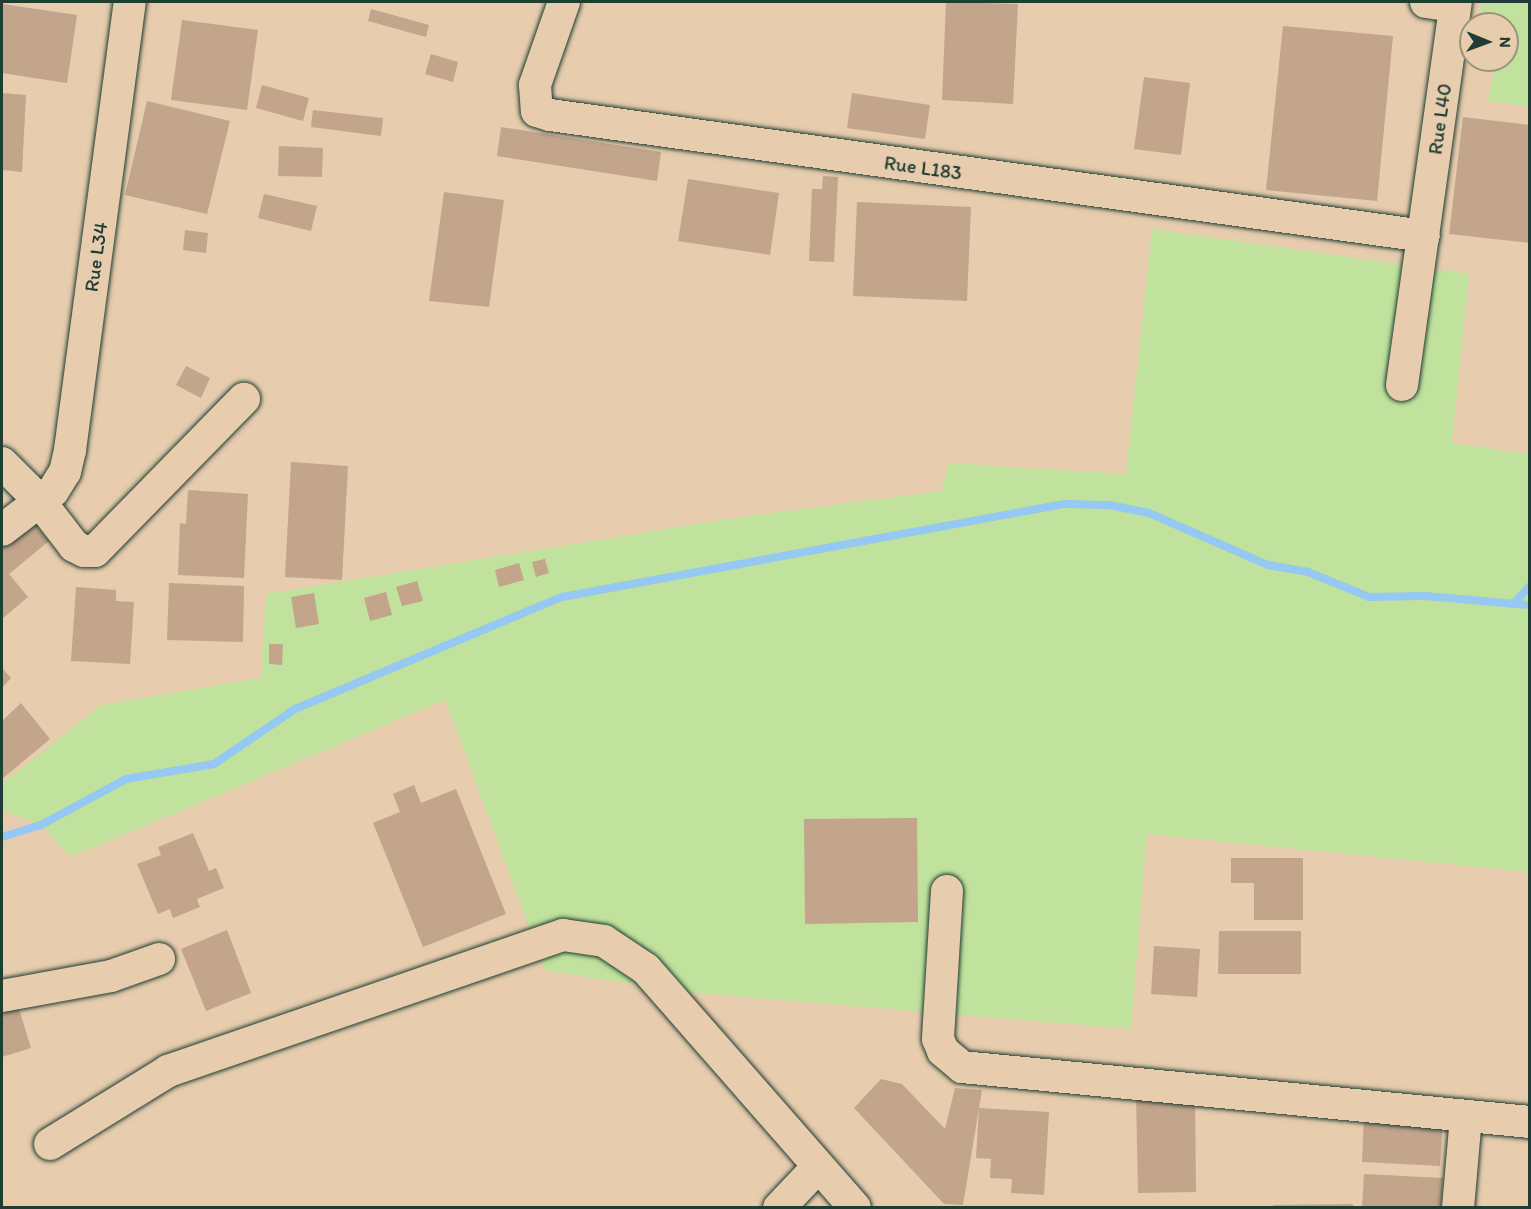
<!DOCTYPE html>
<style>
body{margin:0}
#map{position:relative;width:1531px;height:1209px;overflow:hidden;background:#e7ccae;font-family:Itim,sans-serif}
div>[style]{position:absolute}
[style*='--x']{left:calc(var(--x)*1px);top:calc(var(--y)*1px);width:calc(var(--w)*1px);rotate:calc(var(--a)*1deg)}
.green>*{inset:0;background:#c0e29c}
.stream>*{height:8px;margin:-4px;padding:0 4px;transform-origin:4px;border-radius:4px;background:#95c8f2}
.building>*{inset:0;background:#c2a58b}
.roads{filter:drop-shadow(0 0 2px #1f3d34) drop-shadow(0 0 2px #1f3d34)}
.minor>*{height:32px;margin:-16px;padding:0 16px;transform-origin:16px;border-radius:16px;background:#e7ccae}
span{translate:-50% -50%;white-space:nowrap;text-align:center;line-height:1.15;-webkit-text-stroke:4.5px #e7ccae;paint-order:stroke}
.street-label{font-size:20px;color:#1f3d34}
.frame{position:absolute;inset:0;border:3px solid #1f3d34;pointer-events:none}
.north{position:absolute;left:1459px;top:12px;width:60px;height:60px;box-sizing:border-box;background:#e7ccae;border:2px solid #97937d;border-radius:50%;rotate:91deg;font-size:16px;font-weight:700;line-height:24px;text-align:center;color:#1f3d34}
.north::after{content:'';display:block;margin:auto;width:21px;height:27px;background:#1f3d34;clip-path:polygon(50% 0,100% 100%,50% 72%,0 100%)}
</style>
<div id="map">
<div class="green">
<i style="clip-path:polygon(1482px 2px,1529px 2px,1529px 107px,1488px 101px,1496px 60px,1507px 60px,1507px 24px,1480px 18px)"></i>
<i style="clip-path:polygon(1152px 229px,1469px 274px,1452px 443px,1529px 454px,1529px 872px,1147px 834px,1131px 1029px,672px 991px,545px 970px,445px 700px,71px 857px,41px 825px,2px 810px,2px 784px,101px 705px,261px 678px,266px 594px,727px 519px,941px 491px,949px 463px,1126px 474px)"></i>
</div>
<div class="stream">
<i style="--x:1513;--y:604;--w:25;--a:-47"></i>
<i style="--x:2;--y:837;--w:41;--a:-17.1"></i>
<i style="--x:41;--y:825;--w:97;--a:-28.4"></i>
<i style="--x:126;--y:779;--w:89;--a:-9.7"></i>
<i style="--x:214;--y:764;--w:98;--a:-34.2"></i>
<i style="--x:295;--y:709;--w:290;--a:-22.8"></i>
<i style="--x:562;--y:597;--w:511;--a:-10.5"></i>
<i style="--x:1064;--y:504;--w:45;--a:1.3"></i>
<i style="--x:1109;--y:505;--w:41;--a:11.3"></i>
<i style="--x:1149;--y:513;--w:130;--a:23.6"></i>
<i style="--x:1268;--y:565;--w:41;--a:9.9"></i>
<i style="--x:1308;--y:572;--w:66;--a:22.3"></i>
<i style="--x:1369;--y:597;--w:56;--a:-1"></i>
<i style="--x:1425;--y:596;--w:105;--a:4.9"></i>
</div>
<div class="building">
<i style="clip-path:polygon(946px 2px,1018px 4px,1013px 104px,942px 100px)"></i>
<i style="clip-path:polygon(2px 4px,77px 15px,67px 83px,2px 73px)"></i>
<i style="clip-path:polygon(371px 9px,429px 25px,426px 37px,368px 21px)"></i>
<i style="clip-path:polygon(182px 20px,258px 30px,247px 110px,171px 100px)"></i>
<i style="clip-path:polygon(1283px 26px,1393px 36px,1377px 201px,1266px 190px)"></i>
<i style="clip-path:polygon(431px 54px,458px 62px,453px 82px,425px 74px)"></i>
<i style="clip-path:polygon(1144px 77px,1190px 83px,1181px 155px,1134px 149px)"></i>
<i style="clip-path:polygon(262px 85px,309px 98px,303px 121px,256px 108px)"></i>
<i style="clip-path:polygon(2px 93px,26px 95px,22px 172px,2px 170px)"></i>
<i style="clip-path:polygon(852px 93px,930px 105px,925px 139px,847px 128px)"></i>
<i style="clip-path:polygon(147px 101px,230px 121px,207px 214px,125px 195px)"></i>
<i style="clip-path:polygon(313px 110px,383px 118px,381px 136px,311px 127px)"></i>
<i style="clip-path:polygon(1463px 117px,1530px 125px,1530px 243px,1449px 234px)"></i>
<i style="clip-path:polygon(501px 127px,661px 152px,657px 181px,497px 156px)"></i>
<i style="clip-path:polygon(279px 146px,323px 148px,322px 177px,278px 176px)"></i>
<i style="clip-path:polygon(823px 176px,838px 177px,834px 262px,809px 261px,812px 189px,822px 189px)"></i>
<i style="clip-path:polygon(688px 179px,779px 193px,770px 255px,678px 241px)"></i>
<i style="clip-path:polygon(444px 192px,504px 200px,489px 307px,429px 301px)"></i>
<i style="clip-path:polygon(264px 194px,317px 206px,311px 231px,258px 218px)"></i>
<i style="clip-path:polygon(857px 202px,971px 207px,967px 301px,853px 296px)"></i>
<i style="clip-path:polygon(185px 230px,208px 233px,206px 253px,183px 250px)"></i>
<i style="clip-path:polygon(186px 366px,210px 378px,201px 398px,176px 385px)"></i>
<i style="clip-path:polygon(291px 462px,348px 466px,342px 580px,285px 577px)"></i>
<i style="clip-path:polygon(188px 490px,248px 494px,244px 578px,178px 575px,180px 523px,186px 524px)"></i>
<i style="clip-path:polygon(29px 517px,49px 541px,9px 574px,28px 597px,2px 619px,2px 540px)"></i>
<i style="clip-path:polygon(545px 559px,549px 573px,536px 577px,532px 562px)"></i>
<i style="clip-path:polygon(519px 563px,524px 580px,499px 587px,495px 570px)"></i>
<i style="clip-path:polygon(417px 581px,423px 601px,402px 606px,396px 587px)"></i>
<i style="clip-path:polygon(169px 583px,244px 586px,243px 642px,167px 640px)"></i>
<i style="clip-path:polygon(76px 587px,116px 590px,116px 601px,134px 602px,130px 664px,71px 661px)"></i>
<i style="clip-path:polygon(386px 592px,392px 615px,370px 621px,364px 598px)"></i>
<i style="clip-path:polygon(314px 593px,319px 624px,296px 628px,291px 597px)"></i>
<i style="clip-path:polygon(269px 644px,283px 644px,282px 665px,269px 664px)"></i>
<i style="clip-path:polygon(2px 668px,11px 678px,2px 688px)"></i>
<i style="clip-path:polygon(21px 703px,50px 739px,2px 779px,2px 721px)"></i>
<i style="clip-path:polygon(414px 785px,421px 803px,456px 789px,506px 914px,423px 947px,373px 823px,400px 812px,393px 794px)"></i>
<i style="clip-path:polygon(917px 818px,918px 922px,805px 924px,804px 819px)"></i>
<i style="clip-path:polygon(193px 833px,209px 871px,216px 868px,224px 888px,197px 899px,200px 907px,173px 918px,170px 909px,158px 914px,137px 864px,161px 855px,158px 847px)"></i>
<i style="clip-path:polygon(1231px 858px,1303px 858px,1303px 920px,1254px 920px,1254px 883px,1231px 883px)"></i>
<i style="clip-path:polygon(227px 930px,251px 993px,206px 1011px,181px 949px)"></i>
<i style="clip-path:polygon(1219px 931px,1301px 931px,1301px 974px,1218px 974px)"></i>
<i style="clip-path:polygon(1154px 946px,1200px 949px,1197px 997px,1151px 994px)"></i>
<i style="clip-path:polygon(17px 1002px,31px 1048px,2px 1057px,2px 1007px)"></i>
<i style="clip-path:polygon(881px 1079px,902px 1084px,945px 1129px,955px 1088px,982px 1090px,963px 1205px,944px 1204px,854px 1108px)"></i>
<i style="clip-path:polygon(1195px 1094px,1196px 1192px,1138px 1193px,1136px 1095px)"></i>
<i style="clip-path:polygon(979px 1108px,1049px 1112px,1044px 1195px,1011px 1193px,1012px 1179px,990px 1178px,991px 1159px,976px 1158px)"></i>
<i style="clip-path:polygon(1364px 1116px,1443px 1120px,1440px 1166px,1362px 1162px)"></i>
<i style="clip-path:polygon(1364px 1174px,1443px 1178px,1441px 1208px,1362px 1208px)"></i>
<i style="clip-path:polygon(1353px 1204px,1353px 1208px,1273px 1208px,1273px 1205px)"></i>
</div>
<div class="roads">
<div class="minor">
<i style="--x:564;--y:2;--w:88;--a:109.3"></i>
<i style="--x:535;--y:85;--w:26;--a:86"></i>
<i style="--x:537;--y:111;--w:14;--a:17"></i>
<i style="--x:550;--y:115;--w:882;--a:7.88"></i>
<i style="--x:1426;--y:2;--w:29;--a:8"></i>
<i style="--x:1402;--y:385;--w:387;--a:-82"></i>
<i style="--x:2;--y:463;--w:51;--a:45"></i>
<i style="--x:38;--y:499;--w:59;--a:52.5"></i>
<i style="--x:74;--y:546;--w:11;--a:27"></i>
<i style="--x:84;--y:551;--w:11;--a:0"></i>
<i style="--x:95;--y:551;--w:213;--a:-45.6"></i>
<i style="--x:2;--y:530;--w:64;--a:-37.4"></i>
<i style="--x:53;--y:491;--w:22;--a:-58"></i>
<i style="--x:65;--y:472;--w:23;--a:-77"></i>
<i style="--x:70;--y:450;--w:452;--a:-82.4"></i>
<i style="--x:947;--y:891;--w:148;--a:93.5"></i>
<i style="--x:938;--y:1039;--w:13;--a:67"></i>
<i style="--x:943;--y:1051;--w:25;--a:40"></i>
<i style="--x:962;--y:1067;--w:571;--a:5.53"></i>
<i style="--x:2;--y:996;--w:111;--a:-10.4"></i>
<i style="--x:111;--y:976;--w:51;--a:-19.5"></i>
<i style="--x:50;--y:1144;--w:139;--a:-31.7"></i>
<i style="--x:168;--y:1071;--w:418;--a:-19"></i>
<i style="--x:563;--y:935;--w:41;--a:8.3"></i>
<i style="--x:604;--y:941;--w:50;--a:33.7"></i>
<i style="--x:646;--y:969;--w:317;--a:48.8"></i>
<i style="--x:779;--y:1208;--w:55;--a:-46.5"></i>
<i style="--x:1458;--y:1208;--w:91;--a:-85"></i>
</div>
</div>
<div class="street-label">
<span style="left:1440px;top:119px;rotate:-82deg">Rue L40</span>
<span style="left:923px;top:168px;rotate:8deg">Rue L183</span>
<span style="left:96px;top:257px;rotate:-82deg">Rue L34</span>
</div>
<div class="frame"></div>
<div class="north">N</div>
</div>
